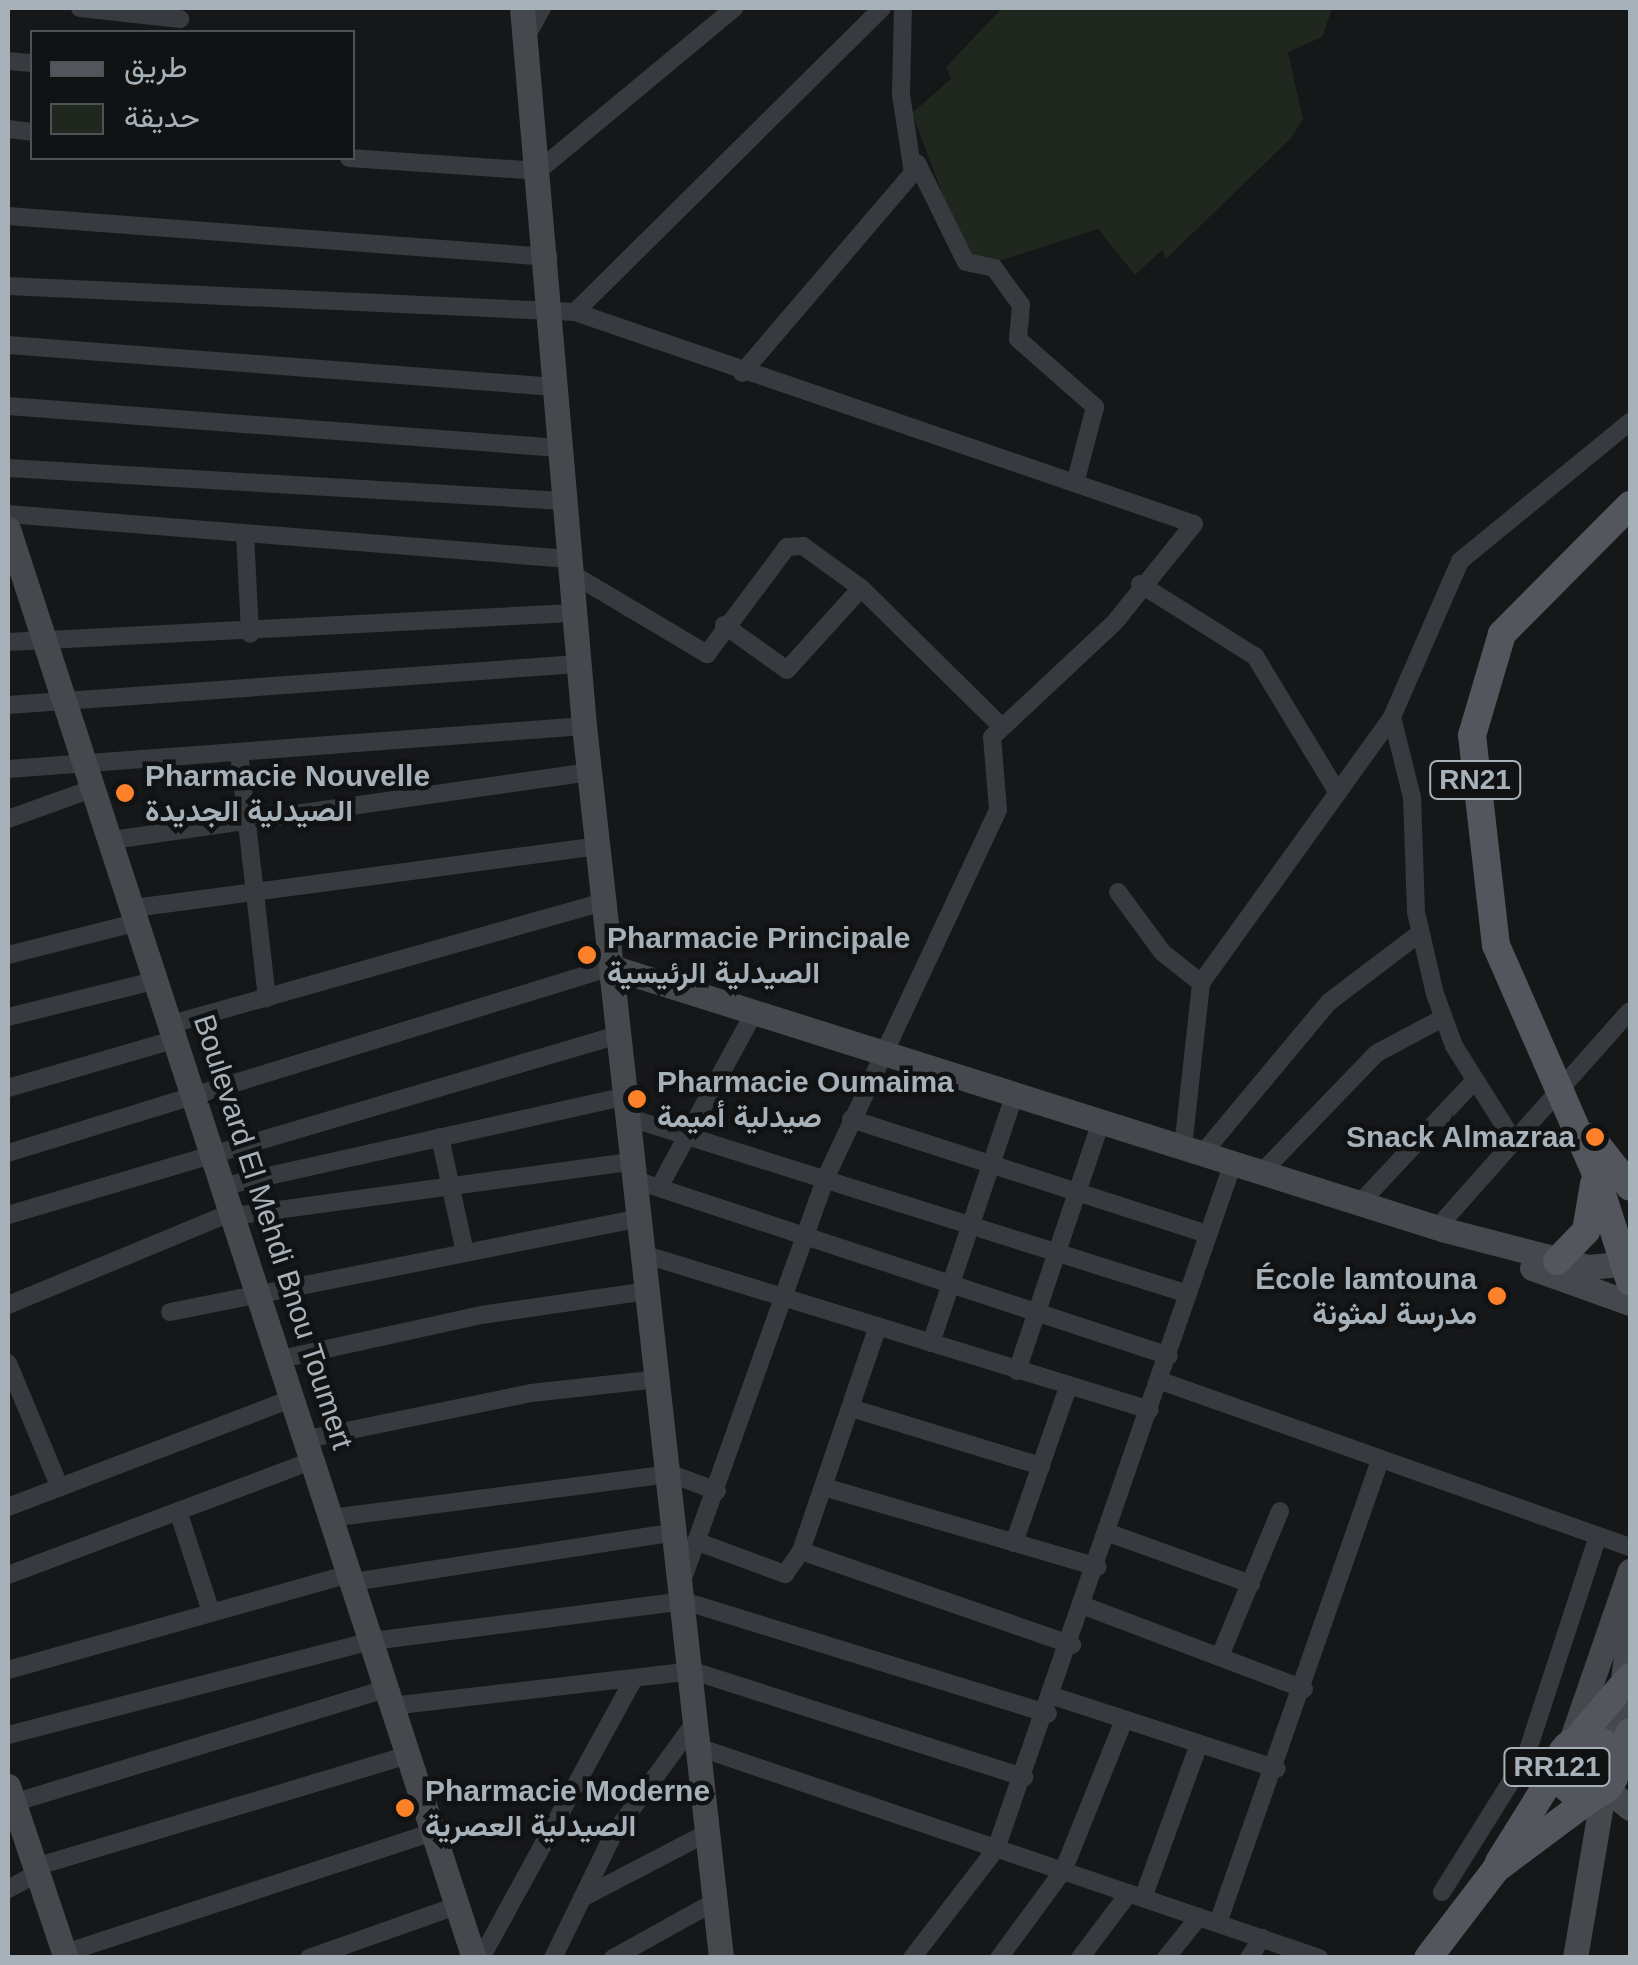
<!DOCTYPE html>
<meta charset="utf-8">
<style>
body{margin:0}
#map{position:relative;width:1638px;height:1965px;overflow:hidden;background:#161718;font-family:Arial,Vazirmatn,sans-serif}
div>[style]{position:absolute}
[style*='--x']{left:calc(var(--x)*1px);top:calc(var(--y)*1px);width:calc(var(--w)*1px);rotate:calc(var(--a)*1deg)}
.green>*{inset:0;background:#1f271e}
.street>*{height:18px;margin:-9px;padding:0 9px;transform-origin:9px;border-radius:9px;background:#373a3e}
.secondary>*{height:25px;margin:-12.5px;padding:0 12.5px;transform-origin:12.5px;border-radius:12.5px;background:#45494e}
.primary>*{height:28px;margin:-14px;padding:0 14px;transform-origin:14px;border-radius:14px;background:#53575d}
.primary>.ring{margin:-14px;padding:0;box-sizing:content-box;background:none;border:28px solid #53575d;border-radius:50%}
.dots>*{width:28px;height:28px;translate:-50% -50%;box-sizing:border-box;border:5px solid #111213;border-radius:50%}
span{translate:-50% -50%;white-space:nowrap;text-align:center;line-height:1.15;-webkit-text-stroke:9px #111213;paint-order:stroke}
.shield-label span{padding:2px 8px;background:#111213;border:2px solid;border-radius:8px;-webkit-text-stroke-width:0}
.shield-label{font-size:28px;color:#a7b1b9;font-weight:700}
.poi-label{font-size:30px;color:#a7b1b9;font-weight:700}
.left{translate:0 -50%;text-align:left}
.right{translate:-100% -50%;text-align:right}
.street-label{font-size:30px;color:#a7b1b9}
.frame{position:absolute;inset:0;border:10px solid #a7b1b9;pointer-events:none}
.legend{position:absolute;left:30px;top:30px;width:325px;height:130px;box-sizing:border-box;background:#111213;border:2px solid #4d5255;margin:0;padding:12px 18px;list-style:none;font-size:30px;color:#a7b1b9}
.legend li{display:flex;align-items:center;gap:20px;height:50px}
.legend b{width:50px;border:2px solid #4d5255}
</style>
<div id="map">
<div class="green">
<i style="clip-path:polygon(1002px 8px,1331px 8px,1332px 9px,1322px 37px,1288px 52px,1303px 119px,1291px 138px,1166px 259px,1162px 250px,1135px 275px,1098px 229px,971px 270px,912px 113px,951px 79px,946px 67px)"></i>
</div>
<div class="street">
<i style="--x:80;--y:8;--w:101;--a:6.3"></i>
<i style="--x:526;--y:37;--w:33;--a:-61"></i>
<i style="--x:8;--y:61;--w:24;--a:5"></i>
<i style="--x:8;--y:129;--w:24;--a:7"></i>
<i style="--x:349;--y:158;--w:189;--a:3.9"></i>
<i style="--x:538;--y:171;--w:255;--a:-39.7"></i>
<i style="--x:917;--y:163;--w:110;--a:63.7"></i>
<i style="--x:966;--y:262;--w:29;--a:12"></i>
<i style="--x:994;--y:268;--w:46;--a:53.9"></i>
<i style="--x:1021;--y:305;--w:34;--a:95"></i>
<i style="--x:1018;--y:339;--w:103;--a:41.4"></i>
<i style="--x:1095;--y:407;--w:75;--a:104.6"></i>
<i style="--x:8;--y:216;--w:542;--a:4.34"></i>
<i style="--x:8;--y:286;--w:568;--a:2.63"></i>
<i style="--x:575;--y:312;--w:654;--a:18.91"></i>
<i style="--x:1194;--y:524;--w:127;--a:128.9"></i>
<i style="--x:1114;--y:623;--w:167;--a:136.9"></i>
<i style="--x:992;--y:737;--w:73;--a:85.3"></i>
<i style="--x:998;--y:810;--w:405;--a:115.1"></i>
<i style="--x:826;--y:1177;--w:430;--a:109.6"></i>
<i style="--x:575;--y:312;--w:432;--a:-44.7"></i>
<i style="--x:8;--y:345;--w:549;--a:4.39"></i>
<i style="--x:742;--y:373;--w:263;--a:-49.5"></i>
<i style="--x:913;--y:173;--w:79;--a:-98.7"></i>
<i style="--x:901;--y:95;--w:87;--a:-88.7"></i>
<i style="--x:8;--y:406;--w:553;--a:4.36"></i>
<i style="--x:8;--y:468;--w:556;--a:3.4"></i>
<i style="--x:8;--y:514;--w:562;--a:4.59"></i>
<i style="--x:245;--y:534;--w:100;--a:87.1"></i>
<i style="--x:569;--y:572;--w:161;--a:30.7"></i>
<i style="--x:707;--y:654;--w:134;--a:-53.2"></i>
<i style="--x:787;--y:547;--w:16;--a:-4"></i>
<i style="--x:803;--y:546;--w:72;--a:35.9"></i>
<i style="--x:861;--y:588;--w:197;--a:44.6"></i>
<i style="--x:1140;--y:584;--w:136;--a:32.1"></i>
<i style="--x:1255;--y:656;--w:160;--a:58.8"></i>
<i style="--x:724;--y:625;--w:77;--a:35.5"></i>
<i style="--x:787;--y:670;--w:110;--a:-47.9"></i>
<i style="--x:8;--y:642;--w:566;--a:-2.94"></i>
<i style="--x:8;--y:705;--w:571;--a:-4.11"></i>
<i style="--x:1392;--y:717;--w:82;--a:76"></i>
<i style="--x:1412;--y:797;--w:115;--a:88"></i>
<i style="--x:1416;--y:912;--w:84;--a:77"></i>
<i style="--x:1435;--y:994;--w:55;--a:69.9"></i>
<i style="--x:1454;--y:1046;--w:109;--a:57.8"></i>
<i style="--x:239;--y:753;--w:247;--a:83.5"></i>
<i style="--x:8;--y:769;--w:578;--a:-4.27"></i>
<i style="--x:8;--y:819;--w:91;--a:-19.8"></i>
<i style="--x:112;--y:840;--w:481;--a:-8.1"></i>
<i style="--x:1118;--y:892;--w:74;--a:53.7"></i>
<i style="--x:1162;--y:952;--w:50;--a:38.5"></i>
<i style="--x:134;--y:908;--w:466;--a:-7.6"></i>
<i style="--x:8;--y:955;--w:134;--a:-14.2"></i>
<i style="--x:8;--y:1017;--w:154;--a:-13.9"></i>
<i style="--x:172;--y:1024;--w:447;--a:-15.8"></i>
<i style="--x:8;--y:1088;--w:176;--a:-16.2"></i>
<i style="--x:627;--y:1117;--w:588;--a:17.51"></i>
<i style="--x:851;--y:1119;--w:373;--a:17.9"></i>
<i style="--x:440;--y:1137;--w:114;--a:77.8"></i>
<i style="--x:1183;--y:1147;--w:165;--a:-83.7"></i>
<i style="--x:1201;--y:983;--w:327;--a:-54.3"></i>
<i style="--x:1392;--y:717;--w:170;--a:-66.4"></i>
<i style="--x:1460;--y:561;--w:220;--a:-39.3"></i>
<i style="--x:8;--y:1153;--w:631;--a:-17.14"></i>
<i style="--x:1203;--y:1153;--w:197;--a:-50.2"></i>
<i style="--x:1329;--y:1002;--w:114;--a:-37.2"></i>
<i style="--x:1262;--y:1172;--w:165;--a:-46"></i>
<i style="--x:1377;--y:1053;--w:75;--a:-27.9"></i>
<i style="--x:635;--y:1180;--w:562;--a:18.24"></i>
<i style="--x:661;--y:1184;--w:197;--a:-61.5"></i>
<i style="--x:224;--y:1186;--w:411;--a:-12.6"></i>
<i style="--x:1360;--y:1203;--w:167;--a:-46.9"></i>
<i style="--x:8;--y:1215;--w:636;--a:-16.44"></i>
<i style="--x:234;--y:1216;--w:403;--a:-7.8"></i>
<i style="--x:1437;--y:1228;--w:290;--a:-48.4"></i>
<i style="--x:643;--y:1254;--w:530;--a:17.1"></i>
<i style="--x:8;--y:1305;--w:243;--a:-22.5"></i>
<i style="--x:170;--y:1312;--w:479;--a:-11.3"></i>
<i style="--x:878;--y:1326;--w:238;--a:108.9"></i>
<i style="--x:801;--y:1551;--w:287;--a:19.1"></i>
<i style="--x:931;--y:1343;--w:264;--a:-71.4"></i>
<i style="--x:281;--y:1359;--w:205;--a:-12.4"></i>
<i style="--x:481;--y:1315;--w:169;--a:-8.2"></i>
<i style="--x:8;--y:1363;--w:135;--a:67.4"></i>
<i style="--x:1017;--y:1371;--w:264;--a:-71.4"></i>
<i style="--x:1161;--y:1381;--w:498;--a:19.5"></i>
<i style="--x:851;--y:1408;--w:199;--a:17"></i>
<i style="--x:307;--y:1439;--w:229;--a:-11.6"></i>
<i style="--x:531;--y:1393;--w:129;--a:-6.2"></i>
<i style="--x:824;--y:1487;--w:285;--a:16.3"></i>
<i style="--x:8;--y:1507;--w:305;--a:-20.9"></i>
<i style="--x:178;--y:1511;--w:106;--a:71.9"></i>
<i style="--x:331;--y:1518;--w:343;--a:-7.4"></i>
<i style="--x:671;--y:1474;--w:49;--a:20.3"></i>
<i style="--x:1109;--y:1533;--w:151;--a:19.8"></i>
<i style="--x:698;--y:1542;--w:93;--a:20.2"></i>
<i style="--x:785;--y:1574;--w:28;--a:-55"></i>
<i style="--x:1014;--y:1543;--w:165;--a:-70.9"></i>
<i style="--x:8;--y:1575;--w:327;--a:-20.6"></i>
<i style="--x:353;--y:1582;--w:328;--a:-8.8"></i>
<i style="--x:1087;--y:1607;--w:232;--a:20.7"></i>
<i style="--x:1220;--y:1656;--w:157;--a:-67.5"></i>
<i style="--x:8;--y:1670;--w:355;--a:-15.7"></i>
<i style="--x:1056;--y:1697;--w:232;--a:18"></i>
<i style="--x:391;--y:1706;--w:304;--a:-6.6"></i>
<i style="--x:693;--y:1671;--w:348;--a:17.8"></i>
<i style="--x:8;--y:1735;--w:376;--a:-14.5"></i>
<i style="--x:372;--y:1641;--w:315;--a:-7.3"></i>
<i style="--x:684;--y:1601;--w:381;--a:17.2"></i>
<i style="--x:701;--y:1748;--w:653;--a:18.77"></i>
<i style="--x:13;--y:1803;--w:390;--a:-17"></i>
<i style="--x:35;--y:1867;--w:389;--a:-16.7"></i>
<i style="--x:8;--y:1889;--w:34;--a:-28"></i>
<i style="--x:1442;--y:1892;--w:157;--a:-58"></i>
<i style="--x:1525;--y:1759;--w:231;--a:-71.9"></i>
<i style="--x:582;--y:1898;--w:143;--a:-27.5"></i>
<i style="--x:1143;--y:1898;--w:164;--a:-70"></i>
<i style="--x:1218;--y:1923;--w:490;--a:-70.7"></i>
<i style="--x:65;--y:1953;--w:386;--a:-18.2"></i>
<i style="--x:309;--y:1958;--w:156;--a:-19.5"></i>
<i style="--x:481;--y:1958;--w:319;--a:-61.3"></i>
<i style="--x:553;--y:1958;--w:137;--a:-64"></i>
<i style="--x:613;--y:1835;--w:145;--a:-54"></i>
<i style="--x:613;--y:1958;--w:118;--a:-29"></i>
<i style="--x:912;--y:1958;--w:138;--a:-52.4"></i>
<i style="--x:996;--y:1849;--w:726;--a:-70.94"></i>
<i style="--x:999;--y:1958;--w:108;--a:-53.7"></i>
<i style="--x:1063;--y:1871;--w:163;--a:-68"></i>
<i style="--x:1080;--y:1958;--w:81;--a:-53"></i>
<i style="--x:1166;--y:1958;--w:53;--a:-51.2"></i>
<i style="--x:1249;--y:1958;--w:24;--a:-57"></i>
</div>
<div class="secondary">
<i style="--x:522;--y:8;--w:721;--a:85.06"></i>
<i style="--x:584;--y:726;--w:1240;--a:83.65"></i>
<i style="--x:8;--y:529;--w:1503;--a:71.94"></i>
<i style="--x:611;--y:967;--w:874;--a:17.5"></i>
<i style="--x:1445;--y:1230;--w:148;--a:14.5"></i>
<i style="--x:1588;--y:1267;--w:42;--a:-5.4"></i>
<i style="--x:1532;--y:1268;--w:104;--a:19.7"></i>
<i style="--x:1571;--y:1741;--w:180;--a:-70.9"></i>
<i style="--x:1613;--y:1754;--w:128;--a:-82.4"></i>
<i style="--x:8;--y:1786;--w:182;--a:71.4"></i>
<i style="--x:1607;--y:1789;--w:30;--a:40"></i>
<i style="--x:1575;--y:1958;--w:168;--a:-80.4"></i>
</div>
<div class="primary">
<i style="--x:1630;--y:505;--w:182;--a:134.8"></i>
<i style="--x:1502;--y:634;--w:105;--a:106.5"></i>
<i style="--x:1472;--y:735;--w:211;--a:83.5"></i>
<i style="--x:1496;--y:945;--w:248;--a:66.4"></i>
<i style="--x:1595;--y:1172;--w:115;--a:72.3"></i>
<i style="--x:1591;--y:1137;--w:63;--a:52"></i>
<i style="--x:1557;--y:1261;--w:42;--a:-46"></i>
<i style="--x:1586;--y:1231;--w:48;--a:-80.3"></i>
<i class="ring" style="left:1558px;top:1738px;width:30px;height:30px"></i>
<i style="--x:1577;--y:1739;--w:82;--a:-49.5"></i>
<i style="--x:1616;--y:1762;--w:33;--a:-65"></i>
<i style="--x:1499;--y:1862;--w:110;--a:-58.1"></i>
<i style="--x:1428;--y:1958;--w:112;--a:-52.6"></i>
<i style="--x:1496;--y:1869;--w:122;--a:-36.7"></i>
</div>
<div class="dots">
<i style="left:125px;top:793px;background:#fd8129"></i>
<i style="left:587px;top:955px;background:#fd8129"></i>
<i style="left:637px;top:1099px;background:#fd8129"></i>
<i style="left:1595px;top:1137px;background:#fd8129"></i>
<i style="left:1497px;top:1296px;background:#fd8129"></i>
<i style="left:405px;top:1808px;background:#fd8129"></i>
</div>
<div class="shield-label">
<span style="left:1475px;top:780px">RN21</span>
<span style="left:1557px;top:1767px">RR121</span>
</div>
<div class="poi-label">
<span class="left" style="left:145px;top:793px">Pharmacie Nouvelle<br>الصيدلية الجديدة</span>
<span class="left" style="left:607px;top:955px">Pharmacie Principale<br>الصيدلية الرئيسية</span>
<span class="left" style="left:657px;top:1099px">Pharmacie Oumaima<br>صيدلية أميمة</span>
<span class="right" style="left:1575px;top:1137px">Snack Almazraa</span>
<span class="right" style="left:1477px;top:1296px">École lamtouna<br>مدرسة لمثونة</span>
<span class="left" style="left:425px;top:1808px">Pharmacie Moderne<br>الصيدلية العصرية</span>
</div>
<div class="street-label">
<span style="left:273px;top:1232px;rotate:72deg">Boulevard El Mehdi Bnou Toumert</span>
</div>
<div class="frame"></div>
<ul class="legend">
<li><b style="height:12px;background:#53575d"></b>طريق</li>
<li><b style="height:28px;background:#1f271e"></b>حديقة</li>
</ul>
</div>
